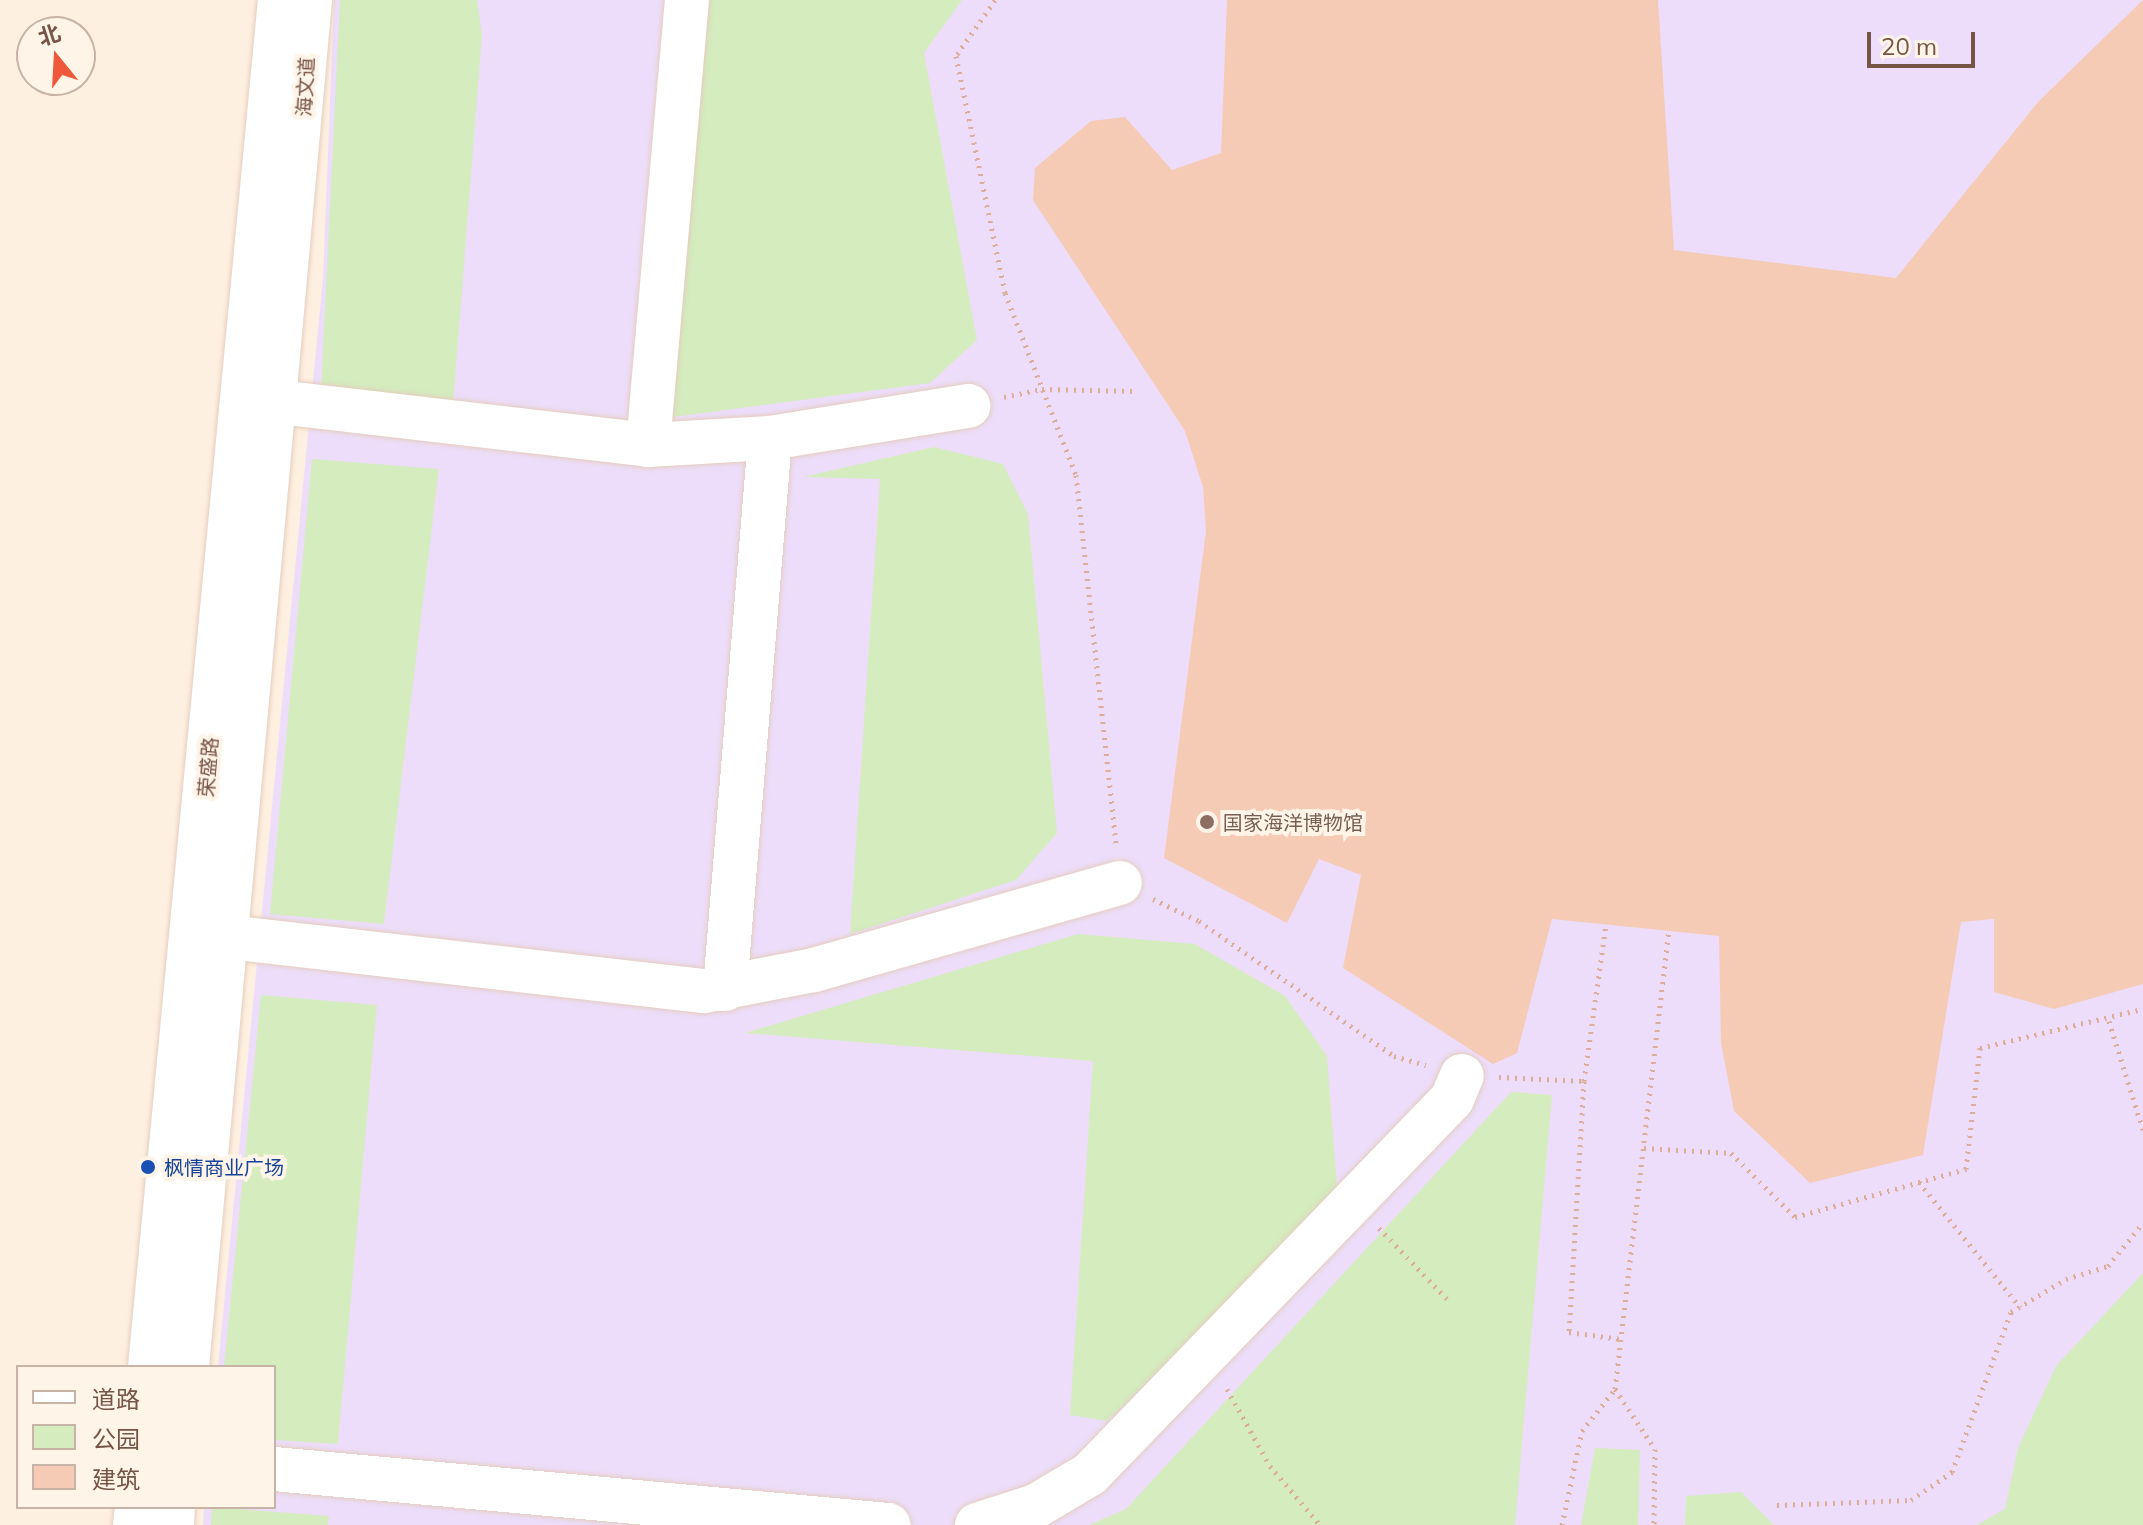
<!DOCTYPE html>
<meta charset="utf-8">
<style>
body{margin:0}
#map{position:relative;width:2143px;height:1525px;overflow:hidden;background:#fef0e0;font-family:Mulish,"Noto Sans SC",sans-serif}
div>[style]{position:absolute}
[style*='--x']{left:calc(var(--x)*1px);top:calc(var(--y)*1px);width:calc(var(--w)*1px);rotate:calc(var(--a)*1deg)}
.education>*{inset:0;background:#edddfa}
.green>*{inset:0;background:#d4ecbe}
.building>*{inset:0;background:#f5cbb6}
.path>*{height:5px;margin-top:-2.5px;transform-origin:0;background:repeating-linear-gradient(90deg,#daae99 0 2px,transparent 0 8px)}
.roads{filter:drop-shadow(0 0 2px #e4cdbe) drop-shadow(0 0 2px #e4cdbe)}
.minor>*{height:44px;margin:-22px;padding:0 22px;transform-origin:22px;border-radius:22px;background:#fff}
.dots>*{width:22px;height:22px;translate:-50% -50%;box-sizing:border-box;border:4px solid #fff4e8;border-radius:50%}
span{translate:-50% -50%;white-space:nowrap;text-align:center;line-height:1.15;-webkit-text-stroke:8px #fff4e8;paint-order:stroke}
.street-label{font-size:20px;color:#765446}
.education-label{font-size:20px;color:#785e54}
.left{translate:0 -50%;text-align:left}
.transit-label{font-size:20px;color:#164399}
.legend{position:absolute;left:16px;top:1365px;width:260px;height:144px;box-sizing:border-box;background:#fff4e8;border:2px solid #c8b4a7;margin:0;padding:10px 14px;list-style:none;font-size:24px;color:#765446}
.legend li{display:flex;align-items:center;gap:16px;height:40px}
.legend b{width:40px;border:2px solid #c8b4a7}
.north{position:absolute;left:16px;top:16px;width:80px;height:80px;box-sizing:border-box;background:#fff4e8;border:2px solid #c8b4a7;border-radius:50%;rotate:342deg;font-size:22px;font-weight:700;line-height:32px;text-align:center;color:#765446}
.north::after{content:'';display:block;margin:auto;width:28px;height:36px;background:#f0583c;clip-path:polygon(50% 0,100% 100%,50% 72%,0 100%)}
.scale{position:absolute;left:1867px;top:32px;width:108px;height:36px;box-sizing:border-box;border:4px solid #765446;border-top:0;padding-left:10px;font-size:24px;line-height:28px;white-space:nowrap;color:#765446;-webkit-text-stroke:6px #fff4e8;paint-order:stroke}
</style>
<div id="map">
<div class="education">
<i style="clip-path:polygon(334px 0,2143px 0,2143px 1525px,203px 1525px,204px 1507px,274px 1507px,274px 1367px,218px 1367px,323px 278px)"></i>
</div>
<div class="green">
<i style="clip-path:polygon(340px 0,477px 0,482px 35px,453px 405px,321px 391px)"></i>
<i style="clip-path:polygon(698px 0,962px 0,924px 53px,977px 340px,930px 383px,665px 418px)"></i>
<i style="clip-path:polygon(934px 447px,1003px 464px,1028px 514px,1057px 833px,1016px 880px,850px 934px,880px 479px,803px 477px)"></i>
<i style="clip-path:polygon(312px 459px,439px 469px,384px 924px,270px 914px)"></i>
<i style="clip-path:polygon(1078px 934px,1195px 944px,1285px 996px,1327px 1056px,1337px 1186px,1318px 1219px,1107px 1421px,1070px 1415px,1093px 1061px,745px 1033px)"></i>
<i style="clip-path:polygon(261px 995px,377px 1005px,338px 1444px,274px 1440px,274px 1367px,224px 1367px)"></i>
<i style="clip-path:polygon(1511px 1092px,1552px 1095px,1515px 1525px,1089px 1525px,1126px 1509px)"></i>
<i style="clip-path:polygon(2143px 1273px,2143px 1525px,1977px 1525px,2005px 1509px,2018px 1448px,2056px 1366px)"></i>
<i style="clip-path:polygon(1595px 1448px,1640px 1450px,1638px 1525px,1581px 1525px)"></i>
<i style="clip-path:polygon(1741px 1492px,1774px 1525px,1685px 1525px,1686px 1496px)"></i>
<i style="clip-path:polygon(212px 1507px,329px 1516px,328px 1525px,211px 1525px)"></i>
</div>
<div class="building">
<i style="clip-path:polygon(1227px 0,1658px 0,1674px 250px,1896px 278px,2038px 102px,2143px 0,2143px 984px,2054px 1009px,1994px 992px,1994px 919px,1961px 922px,1923px 1155px,1810px 1183px,1734px 1111px,1721px 1043px,1719px 936px,1552px 919px,1517px 1053px,1493px 1064px,1343px 968px,1361px 875px,1319px 859px,1287px 923px,1164px 858px,1206px 531px,1203px 487px,1185px 431px,1033px 200px,1035px 168px,1091px 121px,1125px 117px,1172px 170px,1221px 153px)"></i>
</div>
<div class="path">
<i style="--x:995;--y:0;--w:68;--a:124.9"></i>
<i style="--x:956;--y:56;--w:242;--a:78.3"></i>
<i style="--x:1005;--y:293;--w:195;--a:68.7"></i>
<i style="--x:1076;--y:475;--w:372;--a:83.8"></i>
<i style="--x:1004;--y:397;--w:39;--a:-12"></i>
<i style="--x:1042;--y:389;--w:94;--a:1.2"></i>
<i style="--x:1153;--y:899;--w:51;--a:25.6"></i>
<i style="--x:1199;--y:921;--w:237;--a:34.7"></i>
<i style="--x:1394;--y:1056;--w:33;--a:16"></i>
<i style="--x:2109;--y:1021;--w:114;--a:72.7"></i>
<i style="--x:1499;--y:1077;--w:85;--a:2.7"></i>
<i style="--x:1584;--y:1081;--w:158;--a:-82"></i>
<i style="--x:1584;--y:1081;--w:251;--a:93.4"></i>
<i style="--x:1569;--y:1332;--w:52;--a:7.7"></i>
<i style="--x:1644;--y:1148;--w:87;--a:3.3"></i>
<i style="--x:1731;--y:1153;--w:91;--a:45"></i>
<i style="--x:1795;--y:1217;--w:178;--a:-15.7"></i>
<i style="--x:1966;--y:1169;--w:122;--a:-83.4"></i>
<i style="--x:1980;--y:1048;--w:168;--a:-13.5"></i>
<i style="--x:1919;--y:1182;--w:161;--a:51.1"></i>
<i style="--x:1379;--y:1228;--w:98;--a:46.2"></i>
<i style="--x:1227;--y:1389;--w:88;--a:60.8"></i>
<i style="--x:1270;--y:1466;--w:77;--a:49.7"></i>
<i style="--x:1615;--y:1389;--w:72;--a:56.3"></i>
<i style="--x:1655;--y:1449;--w:76;--a:90.8"></i>
<i style="--x:1777;--y:1505;--w:134;--a:-2.1"></i>
<i style="--x:1911;--y:1500;--w:50;--a:-34.3"></i>
<i style="--x:1952;--y:1472;--w:171;--a:-69.8"></i>
<i style="--x:2011;--y:1312;--w:64;--a:-31"></i>
<i style="--x:2066;--y:1279;--w:44;--a:-17.2"></i>
<i style="--x:2108;--y:1266;--w:55;--a:-50.9"></i>
<i style="--x:1562;--y:1525;--w:96;--a:-78"></i>
<i style="--x:1582;--y:1431;--w:53;--a:-51.8"></i>
<i style="--x:1615;--y:1389;--w:461;--a:-83.3"></i>
</div>
<div class="roads">
<div class="minor">
<i style="--x:278;--y:402;--w:372;--a:6.6"></i>
<i style="--x:648;--y:445;--w:122;--a:-3.3"></i>
<i style="--x:770;--y:438;--w:201;--a:-9.2"></i>
<i style="--x:648;--y:445;--w:447;--a:-85"></i>
<i style="--x:228;--y:937;--w:479;--a:6.5"></i>
<i style="--x:704;--y:991;--w:112;--a:-10.8"></i>
<i style="--x:814;--y:970;--w:318;--a:-15.9"></i>
<i style="--x:725;--y:989;--w:553;--a:-85.33"></i>
<i style="--x:150;--y:1367;--w:1373;--a:-84.57"></i>
<i style="--x:187;--y:1367;--w:1373;--a:-84.86"></i>
<i style="--x:274;--y:1469;--w:617;--a:5.21"></i>
<i style="--x:135;--y:1525;--w:18;--a:-84"></i>
<i style="--x:172;--y:1525;--w:18;--a:-87"></i>
<i style="--x:977;--y:1525;--w:62;--a:-17.9"></i>
<i style="--x:1036;--y:1506;--w:63;--a:-30.7"></i>
<i style="--x:1090;--y:1474;--w:521;--a:-46.01"></i>
<i style="--x:1452;--y:1099;--w:25;--a:-67"></i>
</div>
</div>
<div class="dots">
<i style="left:1207px;top:822px;background:#8d6e63"></i>
<i style="left:148px;top:1167px;background:#1a4fb4"></i>
</div>
<div class="street-label">
<span style="left:305px;top:87px;rotate:-87deg">海文道</span>
<span style="left:208px;top:767px;rotate:-85deg">荣盛路</span>
</div>
<div class="education-label">
<span class="left" style="left:1223px;top:822px">国家海洋博物馆</span>
</div>
<div class="transit-label">
<span class="left" style="left:164px;top:1167px">枫情商业广场</span>
</div>
<ul class="legend">
<li><b style="height:10px;background:#fff"></b>道路</li>
<li><b style="height:22px;background:#d4ecbe"></b>公园</li>
<li><b style="height:22px;background:#f5cbb6"></b>建筑</li>
</ul>
<div class="north">北</div>
<div class="scale">20 m</div>
</div>
